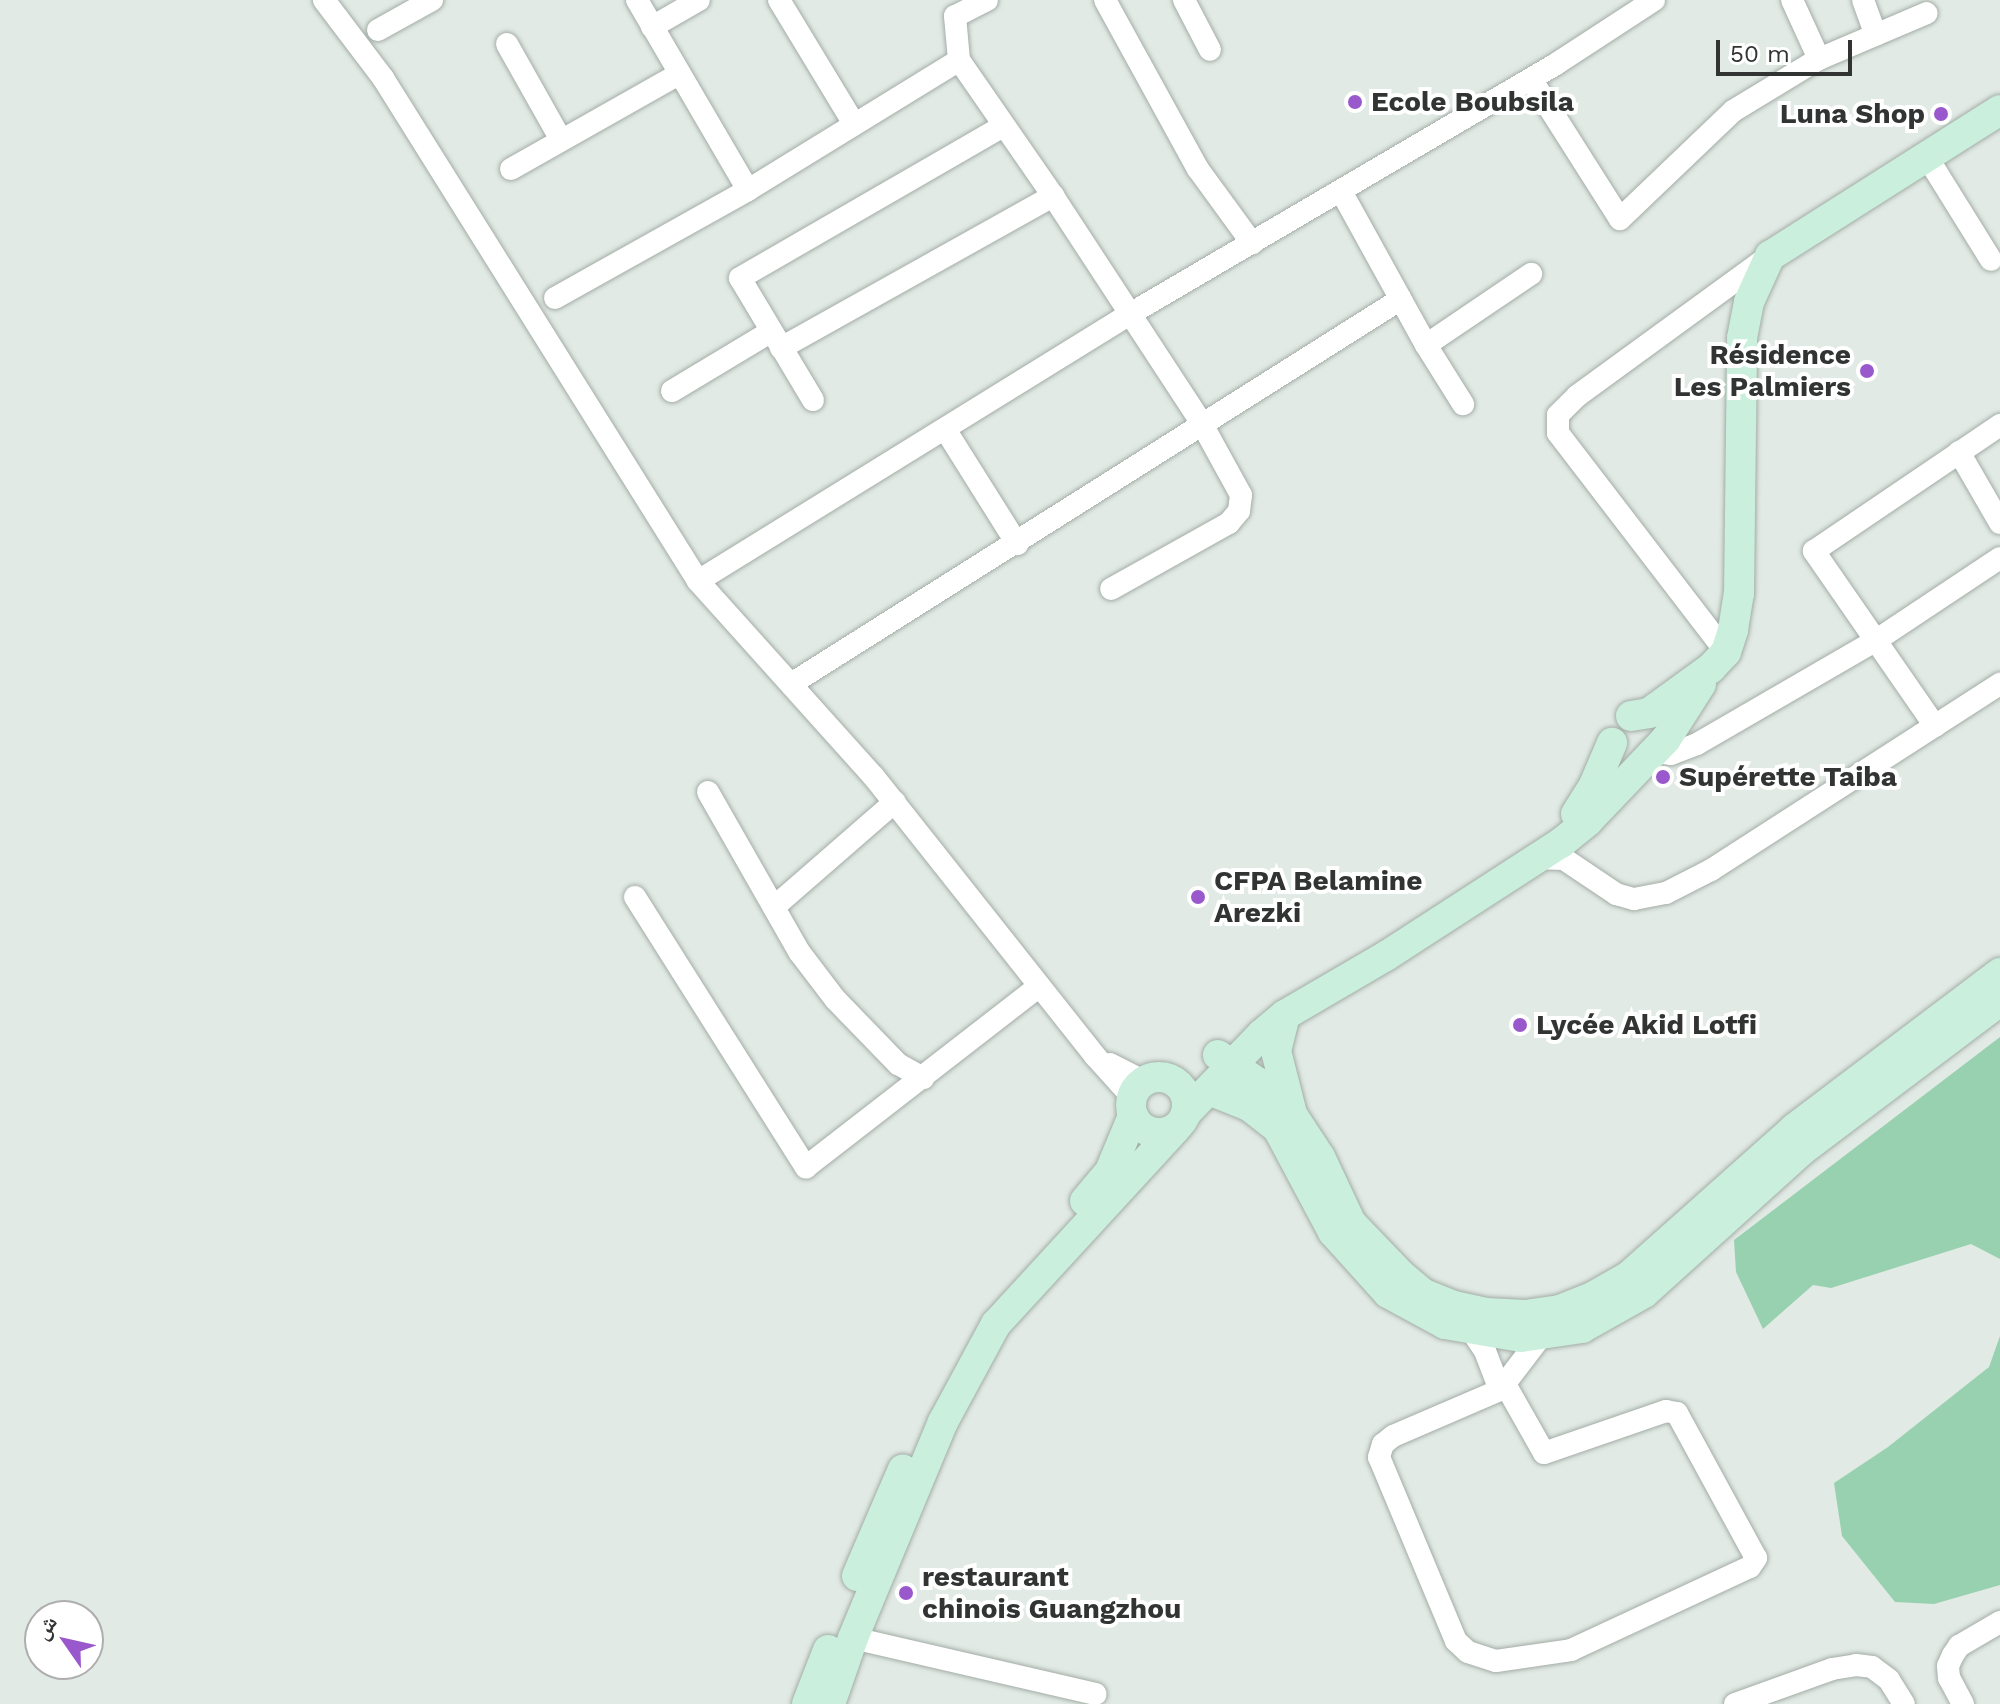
<!DOCTYPE html>
<meta charset="utf-8">
<style>
body{margin:0}
#map{position:relative;width:2000px;height:1704px;overflow:hidden;background:#e1eae4;font-family:"Work Sans","Noto Naskh Arabic",sans-serif}
div>[style]{position:absolute}
[style*='--x']{left:calc(var(--x)*1px);top:calc(var(--y)*1px);width:calc(var(--w)*1px);rotate:calc(var(--a)*1deg)}
.green>*{inset:0;background:#98d1af}
.roads{filter:drop-shadow(0 0 2px #a4aca7) drop-shadow(0 0 2px #a4aca7)}
.street>*{height:22px;margin:-11px;padding:0 11px;transform-origin:11px;border-radius:11px;background:#fff}
.secondary>*{height:30px;margin:-15px;padding:0 15px;transform-origin:15px;border-radius:15px;background:#caefdc}
.secondary>.ring{margin:-15px;padding:0;box-sizing:content-box;background:none;border:30px solid #caefdc;border-radius:50%}
.dots>*{width:22px;height:22px;translate:-50% -50%;box-sizing:border-box;border:4px solid #fff;border-radius:50%}
span{translate:-50% -50%;white-space:nowrap;text-align:center;line-height:1.15;-webkit-text-stroke:8px #fff;paint-order:stroke}
.poi-label{font-size:28px;color:#313432;font-weight:700}
.left{translate:0 -50%;text-align:left}
.right{translate:-100% -50%;text-align:right}
.north{position:absolute;left:24px;top:1600px;width:80px;height:80px;box-sizing:border-box;background:#fff;border:2px solid #adaead;border-radius:50%;rotate:304deg;font-size:22px;font-weight:700;line-height:32px;text-align:center;color:#313432}
.north::after{content:'';display:block;margin:auto;width:28px;height:36px;background:#9a58cd;clip-path:polygon(50% 0,100% 100%,50% 72%,0 100%)}
.scale{position:absolute;left:1716px;top:40px;width:136px;height:36px;box-sizing:border-box;border:4px solid #313432;border-top:0;padding-left:10px;font-size:24px;line-height:28px;white-space:nowrap;color:#313432;-webkit-text-stroke:6px #fff;paint-order:stroke}
</style>
<div id="map">
<div class="green">
<i style="clip-path:polygon(2000px 1037px,2000px 1259px,1971px 1244px,1831px 1288px,1813px 1285px,1763px 1329px,1736px 1272px,1734px 1240px)"></i>
<i style="clip-path:polygon(2000px 1336px,2000px 1585px,1934px 1604px,1895px 1602px,1842px 1536px,1834px 1483px,1888px 1447px,1989px 1367px)"></i>
</div>
<div class="roads">
<div class="street">
<i style="--x:324;--y:0;--w:98;--a:52.9"></i>
<i style="--x:383;--y:78;--w:593;--a:57.94"></i>
<i style="--x:698;--y:581;--w:263;--a:48.1"></i>
<i style="--x:874;--y:777;--w:356;--a:51.6"></i>
<i style="--x:1095;--y:1056;--w:55;--a:47.9"></i>
<i style="--x:637;--y:0;--w:220;--a:59.7"></i>
<i style="--x:779;--y:0;--w:145;--a:58.8"></i>
<i style="--x:987;--y:0;--w:36;--a:153"></i>
<i style="--x:955;--y:16;--w:44;--a:84.8"></i>
<i style="--x:959;--y:60;--w:165;--a:55.3"></i>
<i style="--x:1053;--y:196;--w:272;--a:56.8"></i>
<i style="--x:1202;--y:424;--w:81;--a:61.2"></i>
<i style="--x:1241;--y:495;--w:16;--a:97"></i>
<i style="--x:1239;--y:511;--w:16;--a:130"></i>
<i style="--x:1229;--y:523;--w:135;--a:150.8"></i>
<i style="--x:1105;--y:0;--w:193;--a:61.2"></i>
<i style="--x:1198;--y:169;--w:92;--a:53.9"></i>
<i style="--x:1184;--y:0;--w:56;--a:62.5"></i>
<i style="--x:1792;--y:0;--w:65;--a:65.4"></i>
<i style="--x:1863;--y:0;--w:37;--a:70"></i>
<i style="--x:652;--y:27;--w:54;--a:-29.9"></i>
<i style="--x:378;--y:30;--w:62;--a:-29.1"></i>
<i style="--x:507;--y:44;--w:110;--a:60.6"></i>
<i style="--x:1531;--y:79;--w:166;--a:57.6"></i>
<i style="--x:1620;--y:219;--w:156;--a:-43.7"></i>
<i style="--x:1733;--y:111;--w:100;--a:-31.2"></i>
<i style="--x:1819;--y:59;--w:117;--a:-23.1"></i>
<i style="--x:1927;--y:157;--w:121;--a:58.1"></i>
<i style="--x:511;--y:169;--w:193;--a:-29.5"></i>
<i style="--x:1341;--y:191;--w:176;--a:61.1"></i>
<i style="--x:1426;--y:345;--w:70;--a:57.9"></i>
<i style="--x:555;--y:298;--w:221;--a:-29.2"></i>
<i style="--x:748;--y:190;--w:248;--a:-31.6"></i>
<i style="--x:1426;--y:345;--w:127;--a:-34.1"></i>
<i style="--x:781;--y:348;--w:312;--a:-29.2"></i>
<i style="--x:672;--y:391;--w:114;--a:-31"></i>
<i style="--x:813;--y:400;--w:142;--a:-120.9"></i>
<i style="--x:740;--y:278;--w:304;--a:-30"></i>
<i style="--x:945;--y:429;--w:136;--a:57.9"></i>
<i style="--x:1959;--y:452;--w:82;--a:60"></i>
<i style="--x:698;--y:581;--w:508;--a:-31.72"></i>
<i style="--x:1130;--y:314;--w:494;--a:-30.4"></i>
<i style="--x:1556;--y:64;--w:117;--a:-33.1"></i>
<i style="--x:1726;--y:652;--w:276;--a:-127.5"></i>
<i style="--x:1558;--y:433;--w:18;--a:-90"></i>
<i style="--x:1558;--y:415;--w:27;--a:-45"></i>
<i style="--x:1577;--y:396;--w:238;--a:-36.1"></i>
<i style="--x:791;--y:684;--w:721;--a:-32.26"></i>
<i style="--x:1935;--y:726;--w:213;--a:-124.7"></i>
<i style="--x:1814;--y:551;--w:225;--a:-34.1"></i>
<i style="--x:1650;--y:752;--w:21;--a:5"></i>
<i style="--x:1671;--y:754;--w:28;--a:-21"></i>
<i style="--x:1697;--y:744;--w:209;--a:-30.1"></i>
<i style="--x:1878;--y:639;--w:146;--a:-33.6"></i>
<i style="--x:708;--y:792;--w:185;--a:60.3"></i>
<i style="--x:800;--y:953;--w:58;--a:52.7"></i>
<i style="--x:835;--y:999;--w:91;--a:45.9"></i>
<i style="--x:898;--y:1064;--w:29;--a:29"></i>
<i style="--x:1534;--y:858;--w:30;--a:2"></i>
<i style="--x:1564;--y:859;--w:63;--a:33.9"></i>
<i style="--x:1616;--y:894;--w:19;--a:16"></i>
<i style="--x:1634;--y:899;--w:33;--a:-11"></i>
<i style="--x:1666;--y:893;--w:51;--a:-27.1"></i>
<i style="--x:1711;--y:870;--w:344;--a:-32.8"></i>
<i style="--x:635;--y:897;--w:320;--a:57.7"></i>
<i style="--x:806;--y:1167;--w:295;--a:-37.8"></i>
<i style="--x:774;--y:907;--w:160;--a:-41"></i>
<i style="--x:1110;--y:1064;--w:37;--a:27"></i>
<i style="--x:1471;--y:1330;--w:25;--a:56"></i>
<i style="--x:1485;--y:1351;--w:42;--a:69"></i>
<i style="--x:1500;--y:1390;--w:69;--a:-52.6"></i>
<i style="--x:1500;--y:1390;--w:116;--a:156.7"></i>
<i style="--x:1393;--y:1436;--w:13;--a:141"></i>
<i style="--x:1383;--y:1444;--w:14;--a:107"></i>
<i style="--x:1379;--y:1457;--w:199;--a:67.3"></i>
<i style="--x:1456;--y:1641;--w:16;--a:43"></i>
<i style="--x:1468;--y:1652;--w:29;--a:18"></i>
<i style="--x:1496;--y:1661;--w:76;--a:-8.3"></i>
<i style="--x:1571;--y:1650;--w:197;--a:-24.9"></i>
<i style="--x:1750;--y:1567;--w:11;--a:-56"></i>
<i style="--x:1756;--y:1558;--w:165;--a:-118.6"></i>
<i style="--x:1677;--y:1413;--w:11;--a:-170"></i>
<i style="--x:1666;--y:1411;--w:129;--a:161"></i>
<i style="--x:1544;--y:1453;--w:79;--a:-119.5"></i>
<i style="--x:853;--y:1638;--w:249;--a:13"></i>
<i style="--x:1735;--y:1704;--w:103;--a:-19.8"></i>
<i style="--x:1832;--y:1669;--w:24;--a:-9"></i>
<i style="--x:1856;--y:1665;--w:16;--a:7"></i>
<i style="--x:1872;--y:1667;--w:21;--a:37"></i>
<i style="--x:1889;--y:1680;--w:28;--a:58"></i>
<i style="--x:1963;--y:1704;--w:30;--a:-118"></i>
<i style="--x:1949;--y:1678;--w:12;--a:-95"></i>
<i style="--x:1948;--y:1666;--w:12;--a:-66"></i>
<i style="--x:1953;--y:1655;--w:11;--a:-56"></i>
<i style="--x:1959;--y:1646;--w:48;--a:-30.3"></i>
</div>
<div class="secondary">
<i style="--x:1631;--y:716;--w:18;--a:-9"></i>
<i style="--x:1649;--y:713;--w:77;--a:-36"></i>
<i style="--x:1711;--y:668;--w:22;--a:-47"></i>
<i style="--x:1726;--y:652;--w:23;--a:-72"></i>
<i style="--x:1733;--y:630;--w:36;--a:-81"></i>
<i style="--x:1739;--y:594;--w:256;--a:-89.3"></i>
<i style="--x:1742;--y:338;--w:37;--a:-79"></i>
<i style="--x:1749;--y:302;--w:51;--a:-65.5"></i>
<i style="--x:1770;--y:256;--w:272;--a:-32.4"></i>
<i style="--x:1576;--y:814;--w:34;--a:-58"></i>
<i style="--x:1594;--y:785;--w:46;--a:-66.8"></i>
<i style="--x:1285;--y:1015;--w:37;--a:104"></i>
<i style="--x:1276;--y:1051;--w:61;--a:75.7"></i>
<i style="--x:1218;--y:1055;--w:47;--a:34.7"></i>
<i style="--x:1257;--y:1082;--w:50;--a:43.4"></i>
<i style="--x:1293;--y:1116;--w:49;--a:56.6"></i>
<i style="--x:1320;--y:1157;--w:73;--a:64.8"></i>
<i style="--x:1351;--y:1223;--w:72;--a:46.1"></i>
<i style="--x:1401;--y:1275;--w:30;--a:40"></i>
<i style="--x:1424;--y:1294;--w:32;--a:22"></i>
<i style="--x:1454;--y:1306;--w:34;--a:12"></i>
<i style="--x:1487;--y:1313;--w:38;--a:3"></i>
<i style="--x:1525;--y:1315;--w:35;--a:-8"></i>
<i style="--x:1560;--y:1310;--w:37;--a:-22"></i>
<i style="--x:1594;--y:1296;--w:40;--a:-29.7"></i>
<i style="--x:1629;--y:1276;--w:222;--a:-41.7"></i>
<i style="--x:1795;--y:1128;--w:257;--a:-37.1"></i>
<i class="ring" style="left:1131px;top:1077px;width:26px;height:26px"></i>
<i style="--x:1209;--y:1090;--w:43;--a:21.8"></i>
<i style="--x:1249;--y:1106;--w:37;--a:38"></i>
<i style="--x:1278;--y:1129;--w:117;--a:61.9"></i>
<i style="--x:1333;--y:1232;--w:82;--a:48"></i>
<i style="--x:1388;--y:1293;--w:65;--a:28.5"></i>
<i style="--x:1445;--y:1324;--w:77;--a:9.7"></i>
<i style="--x:1521;--y:1337;--w:62;--a:-8.4"></i>
<i style="--x:1582;--y:1328;--w:71;--a:-29.4"></i>
<i style="--x:1644;--y:1293;--w:212;--a:-42.1"></i>
<i style="--x:1801;--y:1151;--w:249;--a:-37"></i>
<i style="--x:1186;--y:1113;--w:110;--a:-46.1"></i>
<i style="--x:1262;--y:1034;--w:30;--a:-40"></i>
<i style="--x:1285;--y:1015;--w:117;--a:-30.3"></i>
<i style="--x:1386;--y:956;--w:208;--a:-32.9"></i>
<i style="--x:1561;--y:843;--w:35;--a:-39"></i>
<i style="--x:1588;--y:821;--w:113;--a:-46.4"></i>
<i style="--x:1666;--y:739;--w:65;--a:-57.5"></i>
<i style="--x:1085;--y:1201;--w:39;--a:-50"></i>
<i style="--x:1110;--y:1171;--w:60;--a:-67.3"></i>
<i style="--x:857;--y:1576;--w:116;--a:-66.7"></i>
<i style="--x:807;--y:1704;--w:58;--a:-68.7"></i>
<i style="--x:830;--y:1704;--w:70;--a:-70.8"></i>
<i style="--x:853;--y:1638;--w:234;--a:-67.4"></i>
<i style="--x:943;--y:1422;--w:111;--a:-61.6"></i>
<i style="--x:996;--y:1324;--w:265;--a:-47.4"></i>
</div>
</div>
<div class="dots">
<i style="left:1355px;top:102px;background:#9a58cd"></i>
<i style="left:1941px;top:114px;background:#9a58cd"></i>
<i style="left:1867px;top:371px;background:#9a58cd"></i>
<i style="left:1663px;top:777px;background:#9a58cd"></i>
<i style="left:1198px;top:897px;background:#9a58cd"></i>
<i style="left:1520px;top:1025px;background:#9a58cd"></i>
<i style="left:906px;top:1593px;background:#9a58cd"></i>
</div>
<div class="poi-label">
<span class="left" style="left:1371px;top:102px">Ecole Boubsila</span>
<span class="right" style="left:1925px;top:114px">Luna Shop</span>
<span class="right" style="left:1851px;top:371px">Résidence<br>Les Palmiers</span>
<span class="left" style="left:1679px;top:777px">Supérette Taiba</span>
<span class="left" style="left:1214px;top:897px">CFPA Belamine<br>Arezki</span>
<span class="left" style="left:1536px;top:1025px">Lycée Akid Lotfi</span>
<span class="left" style="left:922px;top:1593px">restaurant<br>chinois Guangzhou</span>
</div>
<div class="north">ش</div>
<div class="scale">50 m</div>
</div>
